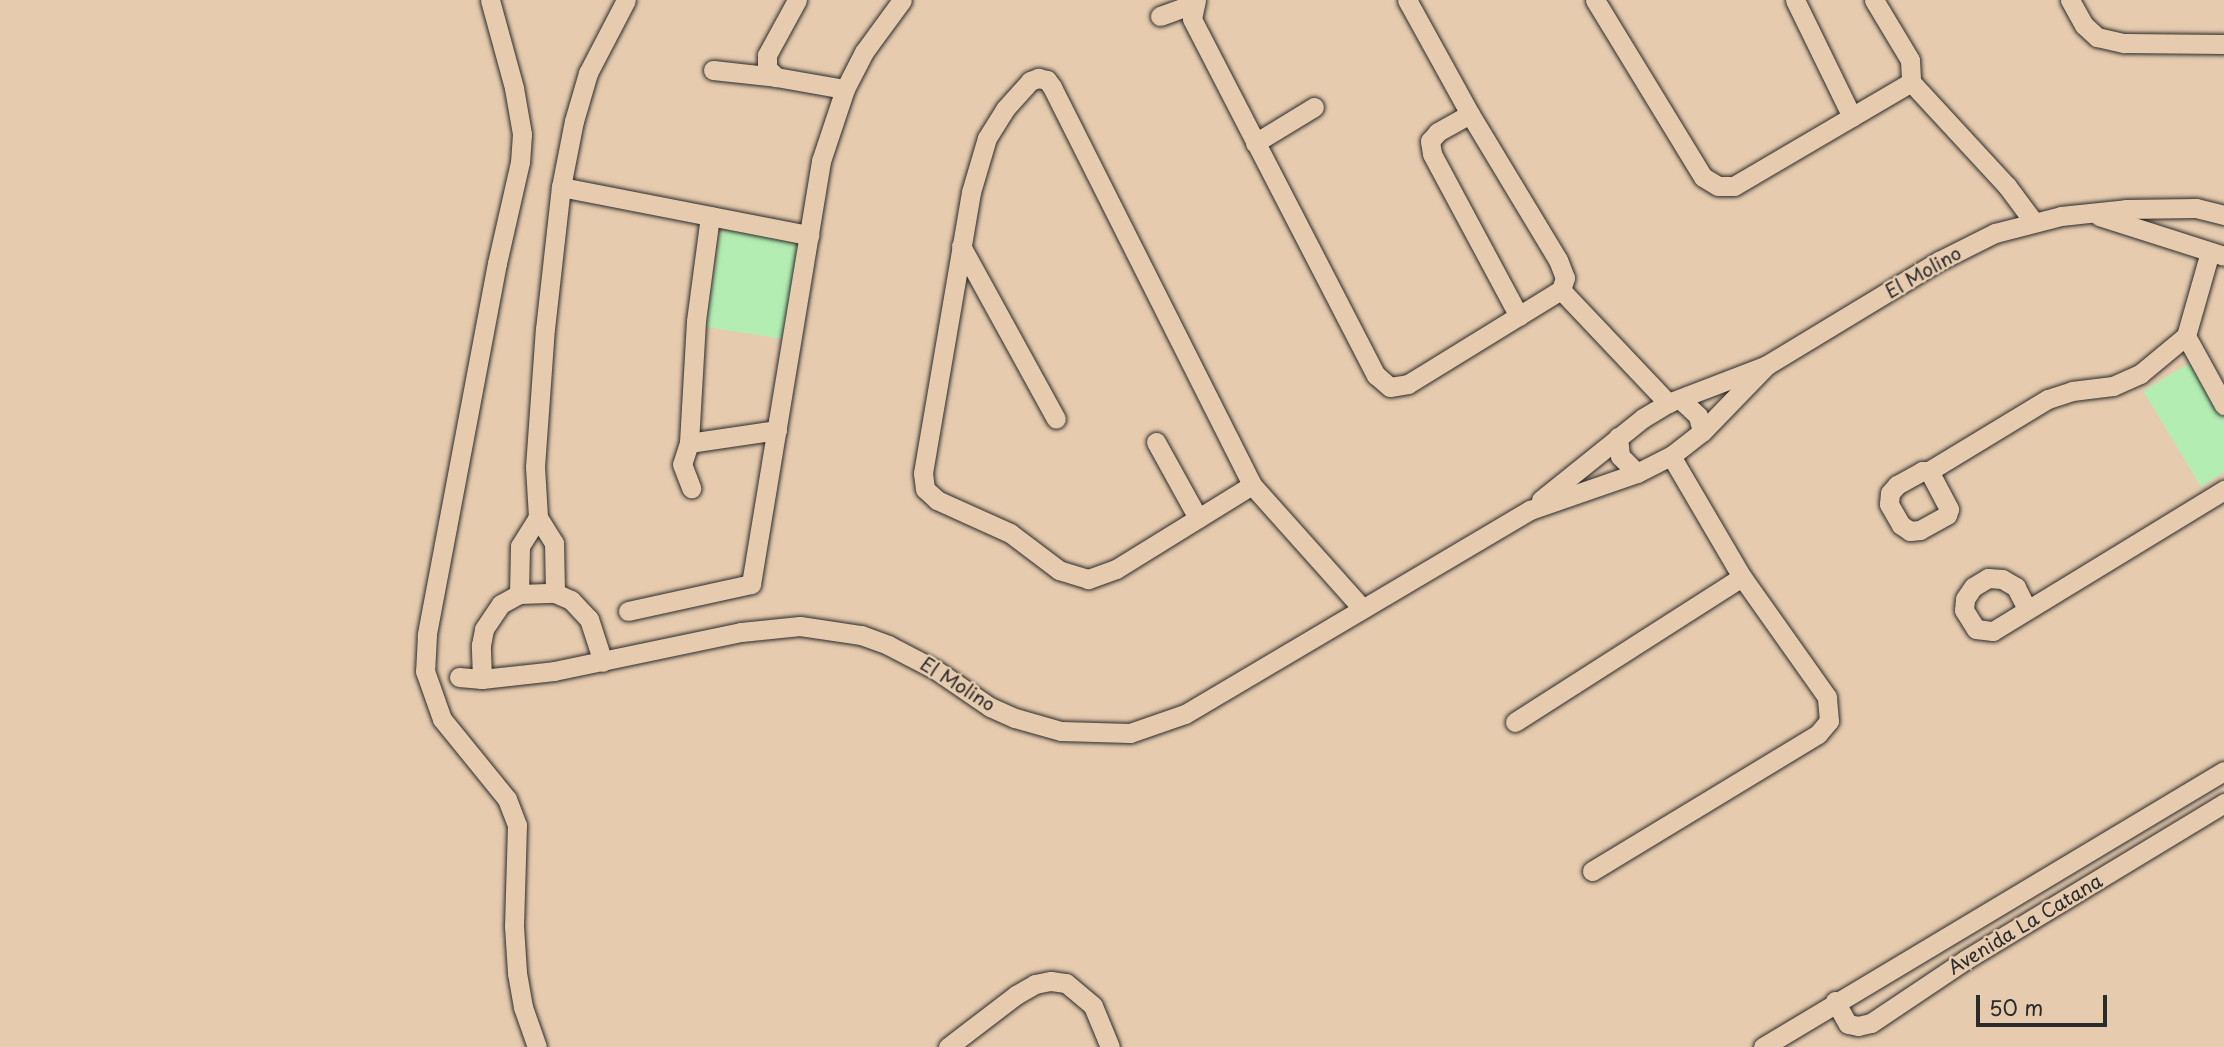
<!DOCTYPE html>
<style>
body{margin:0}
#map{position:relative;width:2224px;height:1047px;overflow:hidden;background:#e6cbae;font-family:"Playpen Sans",sans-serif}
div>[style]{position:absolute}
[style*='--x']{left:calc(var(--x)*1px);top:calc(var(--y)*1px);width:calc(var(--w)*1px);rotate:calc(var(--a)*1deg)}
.green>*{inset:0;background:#b3edb2}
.roads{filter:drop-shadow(0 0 2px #2b2b2b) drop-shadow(0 0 2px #2b2b2b)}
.minor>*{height:19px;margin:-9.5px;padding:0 9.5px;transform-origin:9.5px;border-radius:9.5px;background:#e6cbae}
span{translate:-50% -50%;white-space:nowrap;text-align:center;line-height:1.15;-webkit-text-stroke:5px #e6cbae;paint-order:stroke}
.street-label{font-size:19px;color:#2b2b2b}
.scale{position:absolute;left:1976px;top:995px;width:131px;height:32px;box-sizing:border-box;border:4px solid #2b2b2b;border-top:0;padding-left:9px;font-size:21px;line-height:24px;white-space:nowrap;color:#2b2b2b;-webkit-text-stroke:5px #e6cbae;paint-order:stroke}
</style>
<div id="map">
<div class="green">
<i style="clip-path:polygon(726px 229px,799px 240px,783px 339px,705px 327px,720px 233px)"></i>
<i style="clip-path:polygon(2191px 362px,2224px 417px,2224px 472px,2201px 487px,2143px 391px)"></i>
</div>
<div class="roads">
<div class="minor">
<i style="--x:490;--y:0;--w:91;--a:74.7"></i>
<i style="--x:514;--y:88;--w:47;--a:80.1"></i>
<i style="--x:522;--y:134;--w:28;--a:94"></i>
<i style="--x:520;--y:162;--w:104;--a:102.8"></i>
<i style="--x:497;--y:263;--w:379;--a:100.7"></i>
<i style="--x:427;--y:635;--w:36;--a:93"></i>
<i style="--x:425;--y:671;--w:51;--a:70.5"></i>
<i style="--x:442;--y:719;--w:103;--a:50.9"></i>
<i style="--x:507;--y:799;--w:28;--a:69"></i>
<i style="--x:517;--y:825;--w:101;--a:91.7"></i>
<i style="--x:514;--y:926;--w:47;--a:86.3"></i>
<i style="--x:517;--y:973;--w:35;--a:80"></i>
<i style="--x:523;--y:1007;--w:42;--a:70.7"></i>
<i style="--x:797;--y:0;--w:63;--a:118.6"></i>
<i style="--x:767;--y:55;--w:13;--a:90"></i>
<i style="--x:767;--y:68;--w:13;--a:45"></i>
<i style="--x:776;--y:77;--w:70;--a:9.9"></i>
<i style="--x:1196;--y:0;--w:19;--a:102"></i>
<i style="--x:1192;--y:19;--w:401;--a:62.7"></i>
<i style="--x:1376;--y:375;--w:18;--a:41"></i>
<i style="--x:1390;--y:387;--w:18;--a:-9"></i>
<i style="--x:1408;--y:384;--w:180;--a:-31.6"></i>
<i style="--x:1561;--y:290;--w:13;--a:-72"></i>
<i style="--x:1565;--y:278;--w:19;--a:-111"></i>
<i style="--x:1558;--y:260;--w:170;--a:-121.1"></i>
<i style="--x:1470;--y:114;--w:130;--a:-118.9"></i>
<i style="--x:1595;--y:0;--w:207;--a:58.6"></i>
<i style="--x:1703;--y:177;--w:17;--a:31"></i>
<i style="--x:1718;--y:186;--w:16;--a:0"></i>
<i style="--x:1734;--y:186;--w:205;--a:-30.4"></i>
<i style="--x:1795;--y:0;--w:130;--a:64"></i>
<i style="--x:1874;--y:0;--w:70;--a:59"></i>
<i style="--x:1910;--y:60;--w:22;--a:87"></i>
<i style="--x:1911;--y:82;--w:142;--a:47.3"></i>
<i style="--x:2007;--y:186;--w:44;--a:53.4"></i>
<i style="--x:2070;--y:0;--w:29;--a:61"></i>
<i style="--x:2084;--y:25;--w:18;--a:43"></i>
<i style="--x:2097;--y:37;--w:28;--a:13"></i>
<i style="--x:2124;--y:43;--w:100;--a:0.6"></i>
<i style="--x:1160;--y:16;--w:37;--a:-20"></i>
<i style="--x:713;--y:70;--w:63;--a:6.3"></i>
<i style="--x:1470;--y:114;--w:37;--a:151"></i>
<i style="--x:1438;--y:132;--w:12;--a:132"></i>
<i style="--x:1430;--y:141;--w:13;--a:81"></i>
<i style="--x:1432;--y:154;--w:184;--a:61.8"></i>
<i style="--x:1255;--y:143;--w:69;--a:-31.4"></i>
<i style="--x:561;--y:187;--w:253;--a:11"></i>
<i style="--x:710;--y:216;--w:106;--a:97.6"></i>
<i style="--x:696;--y:321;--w:122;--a:93.3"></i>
<i style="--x:689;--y:443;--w:89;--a:-8.4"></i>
<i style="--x:2099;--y:216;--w:131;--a:17.7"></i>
<i style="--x:961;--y:246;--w:197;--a:61.2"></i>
<i style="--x:1561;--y:290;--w:156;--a:46.6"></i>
<i style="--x:2186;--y:336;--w:79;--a:61.2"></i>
<i style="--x:1680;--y:399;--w:25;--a:43"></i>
<i style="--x:1698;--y:416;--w:16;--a:76"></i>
<i style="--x:1618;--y:437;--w:19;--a:84"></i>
<i style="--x:1620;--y:456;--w:24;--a:45"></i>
<i style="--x:1156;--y:442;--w:87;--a:61.1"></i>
<i style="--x:689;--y:443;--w:22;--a:108"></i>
<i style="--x:682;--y:464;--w:26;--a:69"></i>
<i style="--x:1929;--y:471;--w:43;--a:62.2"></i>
<i style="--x:1949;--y:509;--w:6;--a:108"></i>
<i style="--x:1947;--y:515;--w:31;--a:151"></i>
<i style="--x:1920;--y:530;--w:10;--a:174"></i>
<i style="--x:1910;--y:531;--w:11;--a:-146"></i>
<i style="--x:1901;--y:525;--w:24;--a:-120"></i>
<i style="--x:1889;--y:504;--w:11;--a:-85"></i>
<i style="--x:1890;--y:493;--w:11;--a:-49"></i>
<i style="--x:1897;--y:485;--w:29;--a:-29"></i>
<i style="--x:1922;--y:471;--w:7;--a:0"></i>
<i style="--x:1929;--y:471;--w:139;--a:-31.2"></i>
<i style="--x:2048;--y:399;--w:25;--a:-18"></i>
<i style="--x:2072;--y:391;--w:41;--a:-7"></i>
<i style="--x:2113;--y:386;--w:30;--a:-24"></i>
<i style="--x:2140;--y:374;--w:60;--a:-39.6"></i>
<i style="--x:2186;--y:336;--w:87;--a:-74.1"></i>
<i style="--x:1252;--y:485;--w:160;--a:148.3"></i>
<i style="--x:1116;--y:569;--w:30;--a:160"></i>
<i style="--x:1088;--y:579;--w:30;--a:-163"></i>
<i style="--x:1059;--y:570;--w:61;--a:-142.9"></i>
<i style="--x:1010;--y:533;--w:80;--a:-155.7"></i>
<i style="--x:937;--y:500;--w:16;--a:-137"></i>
<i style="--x:925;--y:489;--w:16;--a:-97"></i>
<i style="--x:923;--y:473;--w:285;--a:-80.3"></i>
<i style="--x:971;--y:192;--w:56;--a:-73.5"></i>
<i style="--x:987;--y:138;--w:34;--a:-58"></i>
<i style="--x:1005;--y:109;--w:38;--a:-48"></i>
<i style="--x:1030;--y:81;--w:9;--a:-21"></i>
<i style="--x:1038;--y:78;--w:9;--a:13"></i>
<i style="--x:1047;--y:80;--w:9;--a:54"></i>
<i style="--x:1052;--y:87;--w:445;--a:63.3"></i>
<i style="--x:1252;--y:485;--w:164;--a:48.2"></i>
<i style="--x:1541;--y:500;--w:131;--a:-38.8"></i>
<i style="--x:1643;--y:418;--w:29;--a:-31"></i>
<i style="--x:1668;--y:403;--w:106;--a:-21"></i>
<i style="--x:1767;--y:365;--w:201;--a:-31.2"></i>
<i style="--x:1939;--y:261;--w:63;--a:-26.6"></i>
<i style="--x:1995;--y:233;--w:68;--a:-14.4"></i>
<i style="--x:2061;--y:216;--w:65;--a:-6.1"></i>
<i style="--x:2126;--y:209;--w:70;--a:-0.8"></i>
<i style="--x:2196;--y:208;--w:29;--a:14"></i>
<i style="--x:555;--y:593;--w:50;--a:-91.1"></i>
<i style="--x:554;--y:543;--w:31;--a:-122"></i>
<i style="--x:538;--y:517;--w:50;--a:-93.4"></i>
<i style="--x:535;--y:467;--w:138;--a:-85.9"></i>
<i style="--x:545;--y:329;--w:143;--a:-83.6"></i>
<i style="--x:561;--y:187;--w:67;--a:-78.9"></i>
<i style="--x:574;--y:121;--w:50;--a:-73.7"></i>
<i style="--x:588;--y:73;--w:82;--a:-62.5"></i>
<i style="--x:519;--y:594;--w:48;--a:-88.8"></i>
<i style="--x:520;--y:546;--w:34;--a:-58"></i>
<i style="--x:2027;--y:609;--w:25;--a:-117"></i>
<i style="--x:2016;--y:587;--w:16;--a:-150"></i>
<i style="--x:2002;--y:579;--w:14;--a:-176"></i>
<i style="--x:1988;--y:578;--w:17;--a:149"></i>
<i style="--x:1973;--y:587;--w:14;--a:124"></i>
<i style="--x:1965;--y:599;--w:11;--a:95"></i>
<i style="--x:1964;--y:610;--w:22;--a:58"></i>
<i style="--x:1976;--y:629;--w:17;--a:7"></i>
<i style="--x:1993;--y:631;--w:271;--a:-31.4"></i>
<i style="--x:628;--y:611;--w:126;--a:-12.4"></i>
<i style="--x:751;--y:584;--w:429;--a:-80.6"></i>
<i style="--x:821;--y:161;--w:76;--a:-71.6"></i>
<i style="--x:845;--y:89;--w:42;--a:-62.8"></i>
<i style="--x:864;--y:52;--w:64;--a:-53.8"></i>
<i style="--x:459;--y:677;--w:23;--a:5"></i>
<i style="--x:482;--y:679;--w:72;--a:-6.3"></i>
<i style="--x:554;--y:671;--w:191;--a:-11.8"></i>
<i style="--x:741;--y:632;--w:59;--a:-5.8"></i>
<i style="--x:800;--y:626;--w:62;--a:8.4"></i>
<i style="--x:861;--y:635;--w:29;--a:20"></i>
<i style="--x:888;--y:645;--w:54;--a:27.5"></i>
<i style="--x:936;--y:670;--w:65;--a:34.4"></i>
<i style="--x:990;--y:707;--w:27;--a:24"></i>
<i style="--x:1015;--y:718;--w:48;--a:15.8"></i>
<i style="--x:1061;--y:731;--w:69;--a:1.7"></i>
<i style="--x:1130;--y:733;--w:58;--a:-19.1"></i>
<i style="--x:1185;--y:714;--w:401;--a:-30.6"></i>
<i style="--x:1530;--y:510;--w:113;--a:-19.1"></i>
<i style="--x:1637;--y:473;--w:38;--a:-27"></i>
<i style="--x:1671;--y:456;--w:39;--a:-38"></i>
<i style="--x:1702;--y:432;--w:93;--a:-45.9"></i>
<i style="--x:482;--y:679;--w:34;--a:-92"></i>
<i style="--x:481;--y:645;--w:16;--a:-79"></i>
<i style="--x:484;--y:629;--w:30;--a:-56"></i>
<i style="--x:501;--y:604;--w:21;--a:-29"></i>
<i style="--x:519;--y:594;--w:36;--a:-2"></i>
<i style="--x:555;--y:593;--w:17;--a:24"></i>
<i style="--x:571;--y:600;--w:26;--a:47"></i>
<i style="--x:589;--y:619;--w:45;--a:72"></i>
<i style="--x:1515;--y:722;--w:269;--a:-32.6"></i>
<i style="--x:1592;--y:871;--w:264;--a:-31.2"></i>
<i style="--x:1818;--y:734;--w:17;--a:-50"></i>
<i style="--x:1829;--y:721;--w:24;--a:-95"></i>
<i style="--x:1827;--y:697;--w:147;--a:-125.3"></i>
<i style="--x:1742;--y:577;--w:140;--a:-120.4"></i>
<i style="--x:1835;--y:1001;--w:26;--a:61"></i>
<i style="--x:1848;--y:1024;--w:10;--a:11"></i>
<i style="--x:1858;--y:1026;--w:13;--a:-13"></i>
<i style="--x:1871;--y:1023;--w:113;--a:-33.8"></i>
<i style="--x:1965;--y:960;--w:303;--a:-31.2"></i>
<i style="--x:948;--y:1047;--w:86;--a:-37.4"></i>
<i style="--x:1016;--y:995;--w:22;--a:-30"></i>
<i style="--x:1035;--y:984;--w:16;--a:-11"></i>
<i style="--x:1051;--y:981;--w:15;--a:8"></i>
<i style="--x:1066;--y:983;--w:35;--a:40"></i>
<i style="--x:1093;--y:1006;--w:44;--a:67.5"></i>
<i style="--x:1763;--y:1047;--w:537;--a:-30.91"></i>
</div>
</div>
<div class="street-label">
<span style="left:1923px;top:272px;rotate:-30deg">El Molino</span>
<span style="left:958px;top:684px;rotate:32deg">El Molino</span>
<span style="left:2025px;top:924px;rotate:-31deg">Avenida La Catana</span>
</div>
<div class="scale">50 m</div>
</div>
